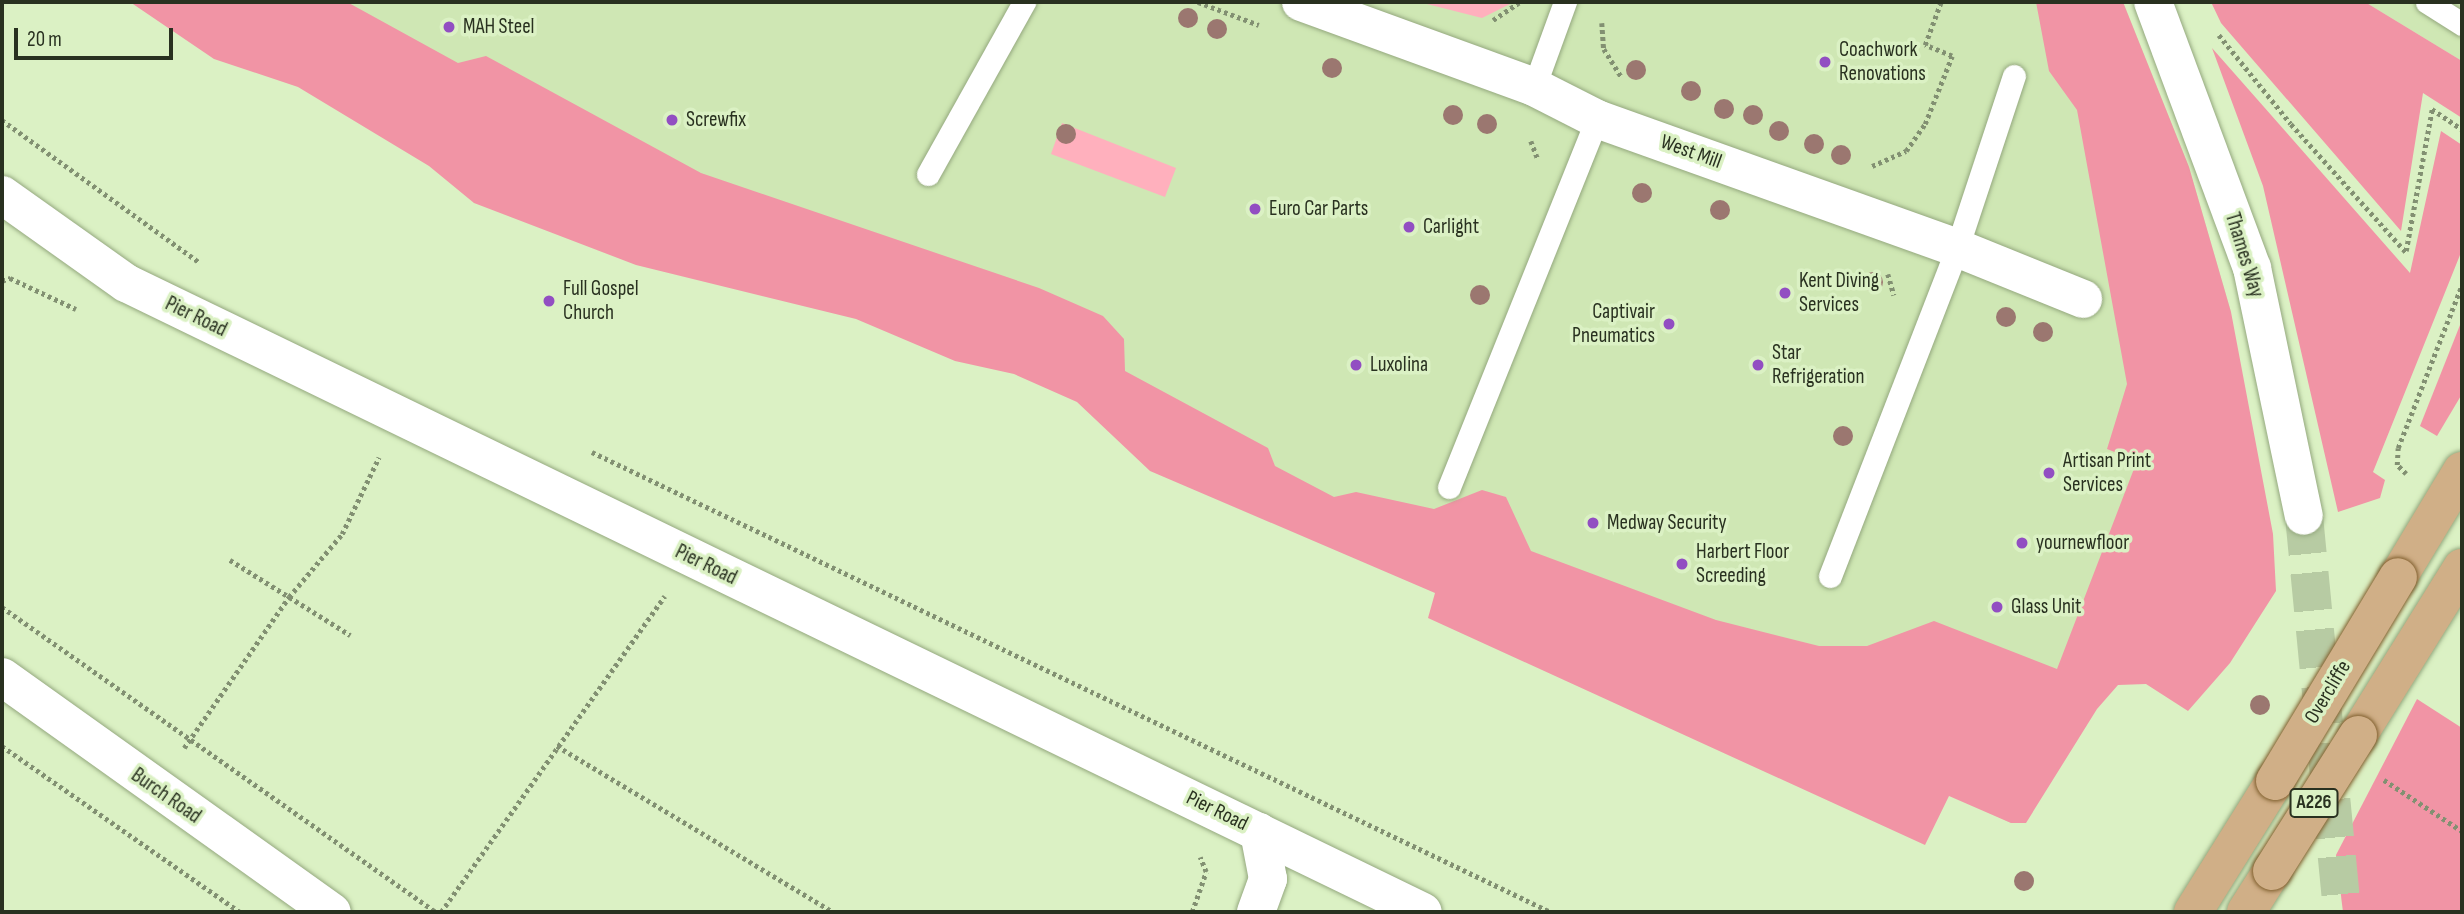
<!DOCTYPE html>
<style>
body{margin:0}
#map{position:relative;width:2464px;height:914px;overflow:hidden;background:#dbf1c4;font-family:"Sofia Sans Condensed",sans-serif}
div>[style]{position:absolute}
[style*='--x']{left:calc(var(--x)*1px);top:calc(var(--y)*1px);width:calc(var(--w)*1px);rotate:calc(var(--a)*1deg)}
.built>*{inset:0;background:#cfe7b4}
.green>*{inset:0;background:#ffb0bd}
.forest>*{inset:0;background:#f194a5}
.secondary-tunnel>*{height:38px;margin-top:-19px;transform-origin:0;background:repeating-linear-gradient(90deg,#b7cba3 0 38px,transparent 0 57px)}
.path>*{height:4.5px;margin-top:-2.25px;transform-origin:0;background:repeating-linear-gradient(90deg,#829072 0 3.5px,transparent 0 7px)}
.roads{filter:drop-shadow(0 0 2px #94a87e) drop-shadow(0 0 2px #94a87e)}
.lane>*{height:23px;margin:-11.5px;padding:0 11.5px;transform-origin:11.5px;border-radius:11.5px;background:#fff}
.street>*{height:38px;margin:-19px;padding:0 19px;transform-origin:19px;border-radius:19px;background:#fff}
.secondary>*{height:38px;margin:-19px;padding:0 19px;transform-origin:19px;border-radius:19px;background:#fff}
.primary>*{height:38px;margin:-19px;padding:0 19px;transform-origin:19px;border-radius:19px;background:#d0af87}
.bridges{filter:drop-shadow(0 0 2px #81602f) drop-shadow(0 0 2px #81602f)}
.primary-bridge>*{height:38px;margin:-19px;padding:0 19px;transform-origin:19px;border-radius:19px;background:#d0af87}
.trees>*{width:20px;height:20px;margin:-10px;border-radius:50%;background:#9b7770}
.dots>*{width:19px;height:19px;translate:-50% -50%;box-sizing:border-box;border:4px solid #dbf1c4;border-radius:50%}
span{translate:-50% -50%;white-space:nowrap;text-align:center;line-height:1.15;-webkit-text-stroke:7px #dbf1c4;paint-order:stroke}
.shield-label span{padding:2px 5px;background:#dbf1c4;border:2px solid;border-radius:5px;-webkit-text-stroke-width:0}
.shield-label{font-size:19px;color:#293120;font-weight:700}
.poi-label{font-size:21px;color:#293120}
.left{translate:0 -50%;text-align:left}
.right{translate:-100% -50%;text-align:right}
.street-label{font-size:21px;color:#293120}
.frame{position:absolute;inset:0;border:4px solid #293120;pointer-events:none}
.scale{position:absolute;left:14px;top:28px;width:159px;height:32px;box-sizing:border-box;border:4px solid #293120;border-top:0;padding-left:9px;font-size:21px;line-height:24px;white-space:nowrap;color:#293120;-webkit-text-stroke:5px #dbf1c4;paint-order:stroke}
</style>
<div id="map">
<div class="built">
<i style="clip-path:polygon(275px 2px,2123px 2px,2189px 167px,2231px 312px,2165px 583px,2011px 823px)"></i>
<i style="clip-path:polygon(2365px 2px,2462px 2px,2462px 61px)"></i>
</div>
<div class="green">
<i style="clip-path:polygon(1419px 2px,1497px 3px,1514px 2px,1482px 18px)"></i>
<i style="clip-path:polygon(1062px 123px,1176px 168px,1165px 197px,1051px 154px)"></i>
</div>
<div class="forest">
<i style="clip-path:polygon(130px 2px,347px 2px,458px 63px,486px 56px,701px 173px,1039px 288px,1103px 316px,1124px 339px,1125px 371px,1268px 448px,1275px 466px,1334px 497px,1356px 492px,1434px 509px,1482px 490px,1506px 497px,1531px 551px,1716px 620px,1819px 646px,1867px 646px,1934px 621px,2057px 669px,2137px 461px,2107px 449px,2127px 384px,2077px 110px,2049px 71px,2036px 2px,2123px 2px,2189px 167px,2231px 312px,2273px 534px,2276px 591px,2230px 663px,2188px 711px,2146px 684px,2118px 685px,2097px 709px,2026px 823px,2011px 823px,1949px 796px,1925px 845px,1428px 618px,1435px 593px,1150px 471px,1077px 402px,1014px 374px,955px 361px,856px 319px,636px 265px,474px 203px,429px 166px,298px 87px,214px 59px)"></i>
<i style="clip-path:polygon(2211px 2px,2365px 2px,2462px 61px,2462px 118px,2423px 93px,2401px 231px,2221px 23px)"></i>
<i style="clip-path:polygon(2212px 48px,2410px 273px,2441px 131px,2462px 145px,2462px 250px,2373px 472px,2385px 480px,2380px 498px,2338px 512px,2263px 186px)"></i>
<i style="clip-path:polygon(2462px 320px,2462px 394px,2437px 436px,2420px 426px)"></i>
<i style="clip-path:polygon(2417px 699px,2462px 728px,2462px 912px,2343px 912px,2336px 855px)"></i>
</div>
<div class="secondary-tunnel">
<i style="--x:2304;--y:516;--w:398;--a:84.5"></i>
</div>
<div class="path">
<i style="--x:1071;--y:2;--w:2;--a:0"></i>
<i style="--x:1198;--y:2;--w:65;--a:20.7"></i>
<i style="--x:1493;--y:20;--w:32;--a:-34"></i>
<i style="--x:1602;--y:23;--w:26;--a:86"></i>
<i style="--x:1604;--y:49;--w:32;--a:58"></i>
<i style="--x:2219;--y:35;--w:114;--a:51"></i>
<i style="--x:2291;--y:124;--w:172;--a:48.1"></i>
<i style="--x:2;--y:120;--w:244;--a:35.8"></i>
<i style="--x:1531;--y:141;--w:19;--a:69"></i>
<i style="--x:1872;--y:166;--w:37;--a:-24"></i>
<i style="--x:1906;--y:151;--w:33;--a:-55"></i>
<i style="--x:1925;--y:124;--w:73;--a:-68.3"></i>
<i style="--x:1952;--y:56;--w:29;--a:-158"></i>
<i style="--x:1925;--y:45;--w:46;--a:-69.6"></i>
<i style="--x:2406;--y:251;--w:144;--a:-79.6"></i>
<i style="--x:2432;--y:109;--w:36;--a:34"></i>
<i style="--x:1888;--y:274;--w:22;--a:74"></i>
<i style="--x:2;--y:281;--w:9;--a:-21"></i>
<i style="--x:10;--y:278;--w:73;--a:25.2"></i>
<i style="--x:592;--y:452;--w:1064;--a:25.63"></i>
<i style="--x:2406;--y:474;--w:13;--a:-135"></i>
<i style="--x:2397;--y:465;--w:17;--a:-87"></i>
<i style="--x:2398;--y:448;--w:175;--a:-68.6"></i>
<i style="--x:230;--y:560;--w:142;--a:32"></i>
<i style="--x:2;--y:607;--w:530;--a:35.1"></i>
<i style="--x:2;--y:746;--w:290;--a:34.9"></i>
<i style="--x:557;--y:746;--w:322;--a:31"></i>
<i style="--x:184;--y:748;--w:184;--a:-55.2"></i>
<i style="--x:289;--y:597;--w:82;--a:-49.9"></i>
<i style="--x:342;--y:534;--w:85;--a:-64.3"></i>
<i style="--x:2384;--y:780;--w:93;--a:33.2"></i>
<i style="--x:441;--y:912;--w:387;--a:-54.7"></i>
<i style="--x:1192;--y:912;--w:42;--a:-70.7"></i>
<i style="--x:1206;--y:872;--w:16;--a:-112"></i>
</div>
<div class="roads">
<div class="lane">
<i style="--x:2427;--y:2;--w:41;--a:32.2"></i>
<i style="--x:1534;--y:87;--w:90;--a:-70"></i>
<i style="--x:928;--y:174;--w:197;--a:-60.8"></i>
<i style="--x:1449;--y:487;--w:397;--a:-68.1"></i>
<i style="--x:1830;--y:576;--w:352;--a:-68.8"></i>
<i style="--x:1957;--y:248;--w:181;--a:-71.7"></i>
</div>
<div class="street">
<i style="--x:1301;--y:2;--w:248;--a:20"></i>
<i style="--x:1534;--y:87;--w:71;--a:26.9"></i>
<i style="--x:1597;--y:119;--w:382;--a:19.7"></i>
<i style="--x:1957;--y:248;--w:136;--a:22"></i>
<i style="--x:2;--y:195;--w:152;--a:35.4"></i>
<i style="--x:126;--y:283;--w:1441;--a:25.87"></i>
<i style="--x:2;--y:677;--w:405;--a:35.5"></i>
<i style="--x:1256;--y:912;--w:35;--a:-70"></i>
<i style="--x:1268;--y:879;--w:48;--a:-100.8"></i>
</div>
<div class="secondary">
<i style="--x:2153;--y:2;--w:284;--a:69.6"></i>
<i style="--x:2252;--y:268;--w:253;--a:78.2"></i>
</div>
<div class="primary">
<i style="--x:2398;--y:577;--w:124;--a:-58.9"></i>
<i style="--x:2358;--y:735;--w:197;--a:-58.1"></i>
<i style="--x:2193;--y:912;--w:155;--a:-58"></i>
<i style="--x:2246;--y:912;--w:49;--a:-57.6"></i>
</div>
</div>
<div class="bridges">
<div class="primary-bridge">
<i style="--x:2275;--y:781;--w:238;--a:-58.9"></i>
<i style="--x:2272;--y:871;--w:161;--a:-57.7"></i>
</div>
</div>
<div class="trees">
<i style="left:1188px;top:18px"></i>
<i style="left:1217px;top:29px"></i>
<i style="left:1332px;top:68px"></i>
<i style="left:1636px;top:70px"></i>
<i style="left:1691px;top:91px"></i>
<i style="left:1724px;top:109px"></i>
<i style="left:1453px;top:115px"></i>
<i style="left:1753px;top:115px"></i>
<i style="left:1487px;top:124px"></i>
<i style="left:1779px;top:131px"></i>
<i style="left:1066px;top:134px"></i>
<i style="left:1814px;top:144px"></i>
<i style="left:1841px;top:155px"></i>
<i style="left:1642px;top:193px"></i>
<i style="left:1720px;top:210px"></i>
<i style="left:1873px;top:282px"></i>
<i style="left:1480px;top:295px"></i>
<i style="left:2006px;top:317px"></i>
<i style="left:2043px;top:332px"></i>
<i style="left:1843px;top:436px"></i>
<i style="left:2260px;top:705px"></i>
<i style="left:2024px;top:881px"></i>
</div>
<div class="dots">
<i style="left:449px;top:27px;background:#924ec2"></i>
<i style="left:1825px;top:62px;background:#924ec2"></i>
<i style="left:672px;top:120px;background:#924ec2"></i>
<i style="left:1255px;top:209px;background:#924ec2"></i>
<i style="left:1409px;top:227px;background:#924ec2"></i>
<i style="left:1785px;top:293px;background:#924ec2"></i>
<i style="left:549px;top:301px;background:#924ec2"></i>
<i style="left:1669px;top:324px;background:#924ec2"></i>
<i style="left:1356px;top:365px;background:#924ec2"></i>
<i style="left:1758px;top:365px;background:#924ec2"></i>
<i style="left:2049px;top:473px;background:#924ec2"></i>
<i style="left:1593px;top:523px;background:#924ec2"></i>
<i style="left:2022px;top:543px;background:#924ec2"></i>
<i style="left:1682px;top:564px;background:#924ec2"></i>
<i style="left:1997px;top:607px;background:#924ec2"></i>
</div>
<div class="shield-label">
<span style="left:2314px;top:803px">A226</span>
</div>
<div class="poi-label">
<span class="left" style="left:463px;top:27px">MAH Steel</span>
<span class="left" style="left:1839px;top:62px">Coachwork<br>Renovations</span>
<span class="left" style="left:686px;top:120px">Screwfix</span>
<span class="left" style="left:1269px;top:209px">Euro Car Parts</span>
<span class="left" style="left:1423px;top:227px">Carlight</span>
<span class="left" style="left:1799px;top:293px">Kent Diving<br>Services</span>
<span class="left" style="left:563px;top:301px">Full Gospel<br>Church</span>
<span class="right" style="left:1655px;top:324px">Captivair<br>Pneumatics</span>
<span class="left" style="left:1772px;top:365px">Star<br>Refrigeration</span>
<span class="left" style="left:1370px;top:365px">Luxolina</span>
<span class="left" style="left:2063px;top:473px">Artisan Print<br>Services</span>
<span class="left" style="left:1607px;top:523px">Medway Security</span>
<span class="left" style="left:2036px;top:543px">yournewfloor</span>
<span class="left" style="left:1696px;top:564px">Harbert Floor<br>Screeding</span>
<span class="left" style="left:2011px;top:607px">Glass Unit</span>
</div>
<div class="street-label">
<span style="left:1691px;top:152px;rotate:20deg">West Mill</span>
<span style="left:2244px;top:255px;rotate:73deg">Thames Way</span>
<span style="left:196px;top:317px;rotate:26deg">Pier Road</span>
<span style="left:706px;top:565px;rotate:26deg">Pier Road</span>
<span style="left:2328px;top:692px;rotate:-59deg">Overcliffe</span>
<span style="left:166px;top:796px;rotate:35deg">Burch Road</span>
<span style="left:1217px;top:811px;rotate:26deg">Pier Road</span>
</div>
<div class="frame"></div>
<div class="scale">20 m</div>
</div>
